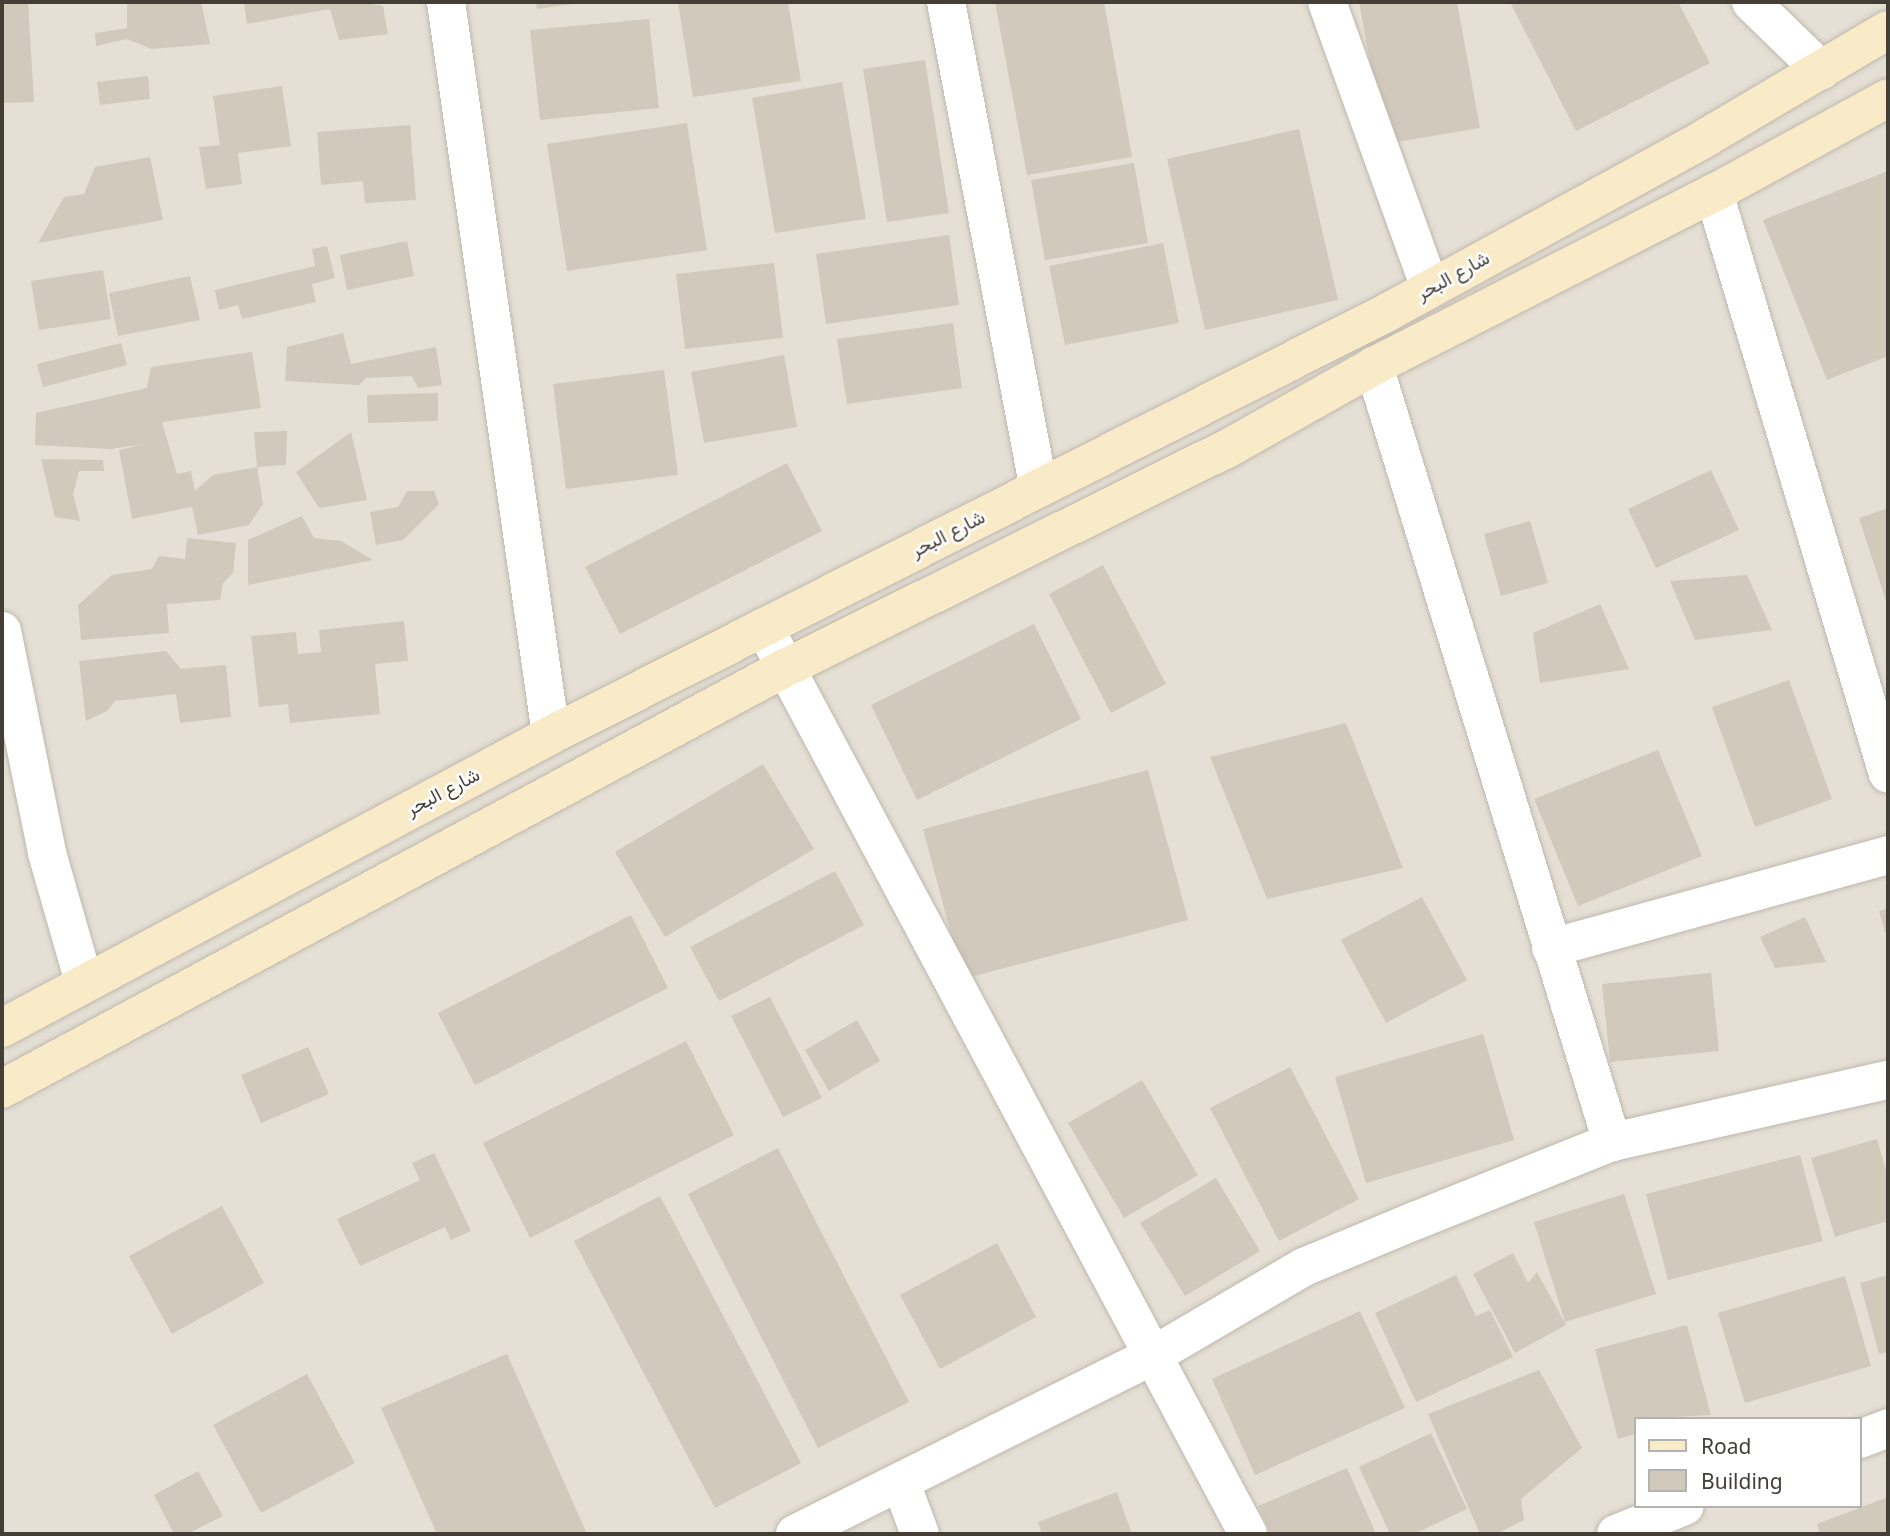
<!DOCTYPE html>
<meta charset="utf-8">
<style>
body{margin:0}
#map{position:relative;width:1890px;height:1536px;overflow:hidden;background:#f2eee6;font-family:"Noto Sans",Vazirmatn,sans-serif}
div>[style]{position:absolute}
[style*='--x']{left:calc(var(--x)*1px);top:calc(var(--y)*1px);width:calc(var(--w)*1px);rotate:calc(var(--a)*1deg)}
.residential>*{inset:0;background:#e5dfd5}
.building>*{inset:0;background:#d2c9bd}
.roads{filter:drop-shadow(0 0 2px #bfb8ad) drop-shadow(0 0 2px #bfb8ad)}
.street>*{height:38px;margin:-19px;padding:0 19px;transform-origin:19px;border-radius:19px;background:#fff}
.secondary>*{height:38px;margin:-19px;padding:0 19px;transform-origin:19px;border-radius:19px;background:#faebc8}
span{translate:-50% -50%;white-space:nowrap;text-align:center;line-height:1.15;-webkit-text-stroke:5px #fff;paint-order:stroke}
.street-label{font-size:19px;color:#443e36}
.frame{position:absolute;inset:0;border:4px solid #443e36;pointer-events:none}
.legend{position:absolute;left:1634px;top:1417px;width:228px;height:91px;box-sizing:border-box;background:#fff;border:2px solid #b4b2af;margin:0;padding:9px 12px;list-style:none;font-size:21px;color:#443e36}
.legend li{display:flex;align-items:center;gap:14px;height:35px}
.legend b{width:35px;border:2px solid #b4b2af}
</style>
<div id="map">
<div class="residential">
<i style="clip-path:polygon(evenodd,2px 2px,1888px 2px,1888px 1534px,2px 1534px,2px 2px,1636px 1419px,1860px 1419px,1860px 1506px,1636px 1506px,1636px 1419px)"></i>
</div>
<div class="building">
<i style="clip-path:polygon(12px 2px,28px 2px,34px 102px,2px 103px,2px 6px)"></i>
<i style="clip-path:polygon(127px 2px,201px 2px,210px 44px,152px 49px,127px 39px,96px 46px,95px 33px,127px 28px)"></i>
<i style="clip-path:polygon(244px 2px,360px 2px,383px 6px,388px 34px,339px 40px,330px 9px,247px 24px)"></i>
<i style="clip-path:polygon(536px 2px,578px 2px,579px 3px,537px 9px)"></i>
<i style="clip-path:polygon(678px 2px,788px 2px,801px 81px,693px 97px)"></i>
<i style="clip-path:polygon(995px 2px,1104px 2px,1132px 157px,1027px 175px)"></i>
<i style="clip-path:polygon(1359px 2px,1457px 2px,1480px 128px,1385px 144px)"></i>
<i style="clip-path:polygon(1510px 2px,1678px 2px,1710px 63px,1576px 131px)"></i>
<i style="clip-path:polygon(649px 19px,659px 108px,540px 120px,530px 30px)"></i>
<i style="clip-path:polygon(925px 60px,949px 213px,887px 222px,863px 69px)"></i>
<i style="clip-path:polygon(148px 76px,150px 99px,100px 105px,97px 82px)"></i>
<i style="clip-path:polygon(842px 82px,866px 219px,775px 233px,752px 98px)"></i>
<i style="clip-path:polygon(282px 86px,291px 146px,238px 153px,242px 184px,206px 189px,199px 147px,220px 145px,213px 96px)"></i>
<i style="clip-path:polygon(687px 123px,707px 250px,567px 271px,547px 144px)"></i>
<i style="clip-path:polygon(410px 125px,416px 200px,365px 203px,363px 181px,321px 185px,317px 132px)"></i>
<i style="clip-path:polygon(1299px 129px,1338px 300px,1205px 330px,1167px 159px)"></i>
<i style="clip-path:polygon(150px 157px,163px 220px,38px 243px,64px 197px,84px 194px,95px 167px)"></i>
<i style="clip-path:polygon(1134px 163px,1148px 243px,1045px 260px,1031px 180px)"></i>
<i style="clip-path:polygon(1888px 171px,1888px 356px,1827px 380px,1763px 220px)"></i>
<i style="clip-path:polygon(949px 235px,959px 305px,826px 324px,816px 254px)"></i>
<i style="clip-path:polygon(407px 241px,414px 276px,347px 290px,340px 255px)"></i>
<i style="clip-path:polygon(1163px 243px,1179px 323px,1065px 345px,1049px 266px)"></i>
<i style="clip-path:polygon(327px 246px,335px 278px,312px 284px,316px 302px,242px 319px,238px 305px,219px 310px,215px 290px,315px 266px,312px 249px)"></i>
<i style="clip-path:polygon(774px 263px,783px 338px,685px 349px,676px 274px)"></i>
<i style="clip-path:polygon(103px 270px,111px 319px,39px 330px,31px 281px)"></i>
<i style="clip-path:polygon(190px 276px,200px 320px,118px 336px,109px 293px)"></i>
<i style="clip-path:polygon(953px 323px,962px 388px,847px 404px,837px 339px)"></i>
<i style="clip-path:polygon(343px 333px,351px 364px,436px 347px,442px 385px,418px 388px,412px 376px,366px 378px,359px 385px,285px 381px,287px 347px)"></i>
<i style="clip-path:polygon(121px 343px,127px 365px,43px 387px,37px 364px)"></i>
<i style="clip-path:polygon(252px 352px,261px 408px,162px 422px,177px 474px,191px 471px,195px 491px,213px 475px,257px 467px,263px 504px,249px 525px,198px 535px,192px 507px,132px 519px,119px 450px,145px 444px,111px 449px,35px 445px,36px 413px,147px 388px,151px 367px)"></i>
<i style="clip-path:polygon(784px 355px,797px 427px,704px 443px,691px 372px)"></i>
<i style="clip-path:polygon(664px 370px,678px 475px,566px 489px,553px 384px)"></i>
<i style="clip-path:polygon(438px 393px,438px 421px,368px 423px,367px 395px)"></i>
<i style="clip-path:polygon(287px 431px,286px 465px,257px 467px,254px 432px)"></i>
<i style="clip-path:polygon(351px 432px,367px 500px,319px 508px,296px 472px)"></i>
<i style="clip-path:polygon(41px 459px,103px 460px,104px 471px,79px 471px,73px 494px,80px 521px,55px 517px)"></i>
<i style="clip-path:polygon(787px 463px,822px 531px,620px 634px,585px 567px)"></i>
<i style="clip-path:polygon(1711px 470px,1739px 530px,1656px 568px,1628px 509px)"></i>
<i style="clip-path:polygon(407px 491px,434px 491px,439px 504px,403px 540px,376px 545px,370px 512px,398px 507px)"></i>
<i style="clip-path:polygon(1888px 508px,1888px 607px,1859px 518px)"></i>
<i style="clip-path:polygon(302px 516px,314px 538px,341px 541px,373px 560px,248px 585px,248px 540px)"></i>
<i style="clip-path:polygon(1530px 521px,1548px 583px,1501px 596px,1484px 534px)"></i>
<i style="clip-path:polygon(187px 538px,236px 543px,233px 573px,223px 583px,220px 600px,167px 604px,169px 633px,81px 640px,78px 605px,112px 575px,152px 569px,159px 556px,185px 559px)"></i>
<i style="clip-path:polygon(1103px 565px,1166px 684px,1111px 713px,1049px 594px)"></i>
<i style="clip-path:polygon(1747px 575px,1772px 630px,1695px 640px,1670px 581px)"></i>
<i style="clip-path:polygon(1600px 604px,1629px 669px,1540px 683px,1533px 633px)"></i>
<i style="clip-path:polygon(404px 621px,408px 661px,375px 664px,380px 714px,290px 723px,288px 704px,259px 707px,251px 636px,296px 632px,298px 654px,321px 652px,319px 630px)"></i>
<i style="clip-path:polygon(1034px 624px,1081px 719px,917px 800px,871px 705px)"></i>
<i style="clip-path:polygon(166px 651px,181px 669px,226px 665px,231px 717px,180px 723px,176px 694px,115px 701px,107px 711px,86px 721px,79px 661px)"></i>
<i style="clip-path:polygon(1789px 680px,1832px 799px,1755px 827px,1712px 707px)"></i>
<i style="clip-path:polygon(1346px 723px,1403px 868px,1267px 899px,1210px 757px)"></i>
<i style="clip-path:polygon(1658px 750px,1702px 856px,1578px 906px,1534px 799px)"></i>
<i style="clip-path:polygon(763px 764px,814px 849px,665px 937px,615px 852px)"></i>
<i style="clip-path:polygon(1148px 770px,1188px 920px,963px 979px,923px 829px)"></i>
<i style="clip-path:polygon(835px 871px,864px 925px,719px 1001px,690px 947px)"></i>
<i style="clip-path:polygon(1422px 897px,1467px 980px,1386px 1023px,1341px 940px)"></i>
<i style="clip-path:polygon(1888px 908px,1888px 932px,1885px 932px,1879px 911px)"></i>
<i style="clip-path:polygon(631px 915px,668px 988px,475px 1085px,438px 1013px)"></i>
<i style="clip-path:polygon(1805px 917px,1826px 962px,1775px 968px,1760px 937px)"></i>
<i style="clip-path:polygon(1711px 973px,1719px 1051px,1610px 1062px,1602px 984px)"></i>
<i style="clip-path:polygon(770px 997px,822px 1098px,783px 1117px,731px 1016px)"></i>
<i style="clip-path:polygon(857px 1020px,880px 1061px,829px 1091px,805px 1050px)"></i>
<i style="clip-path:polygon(1483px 1034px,1514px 1140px,1366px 1183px,1335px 1077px)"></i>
<i style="clip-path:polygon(686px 1041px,734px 1135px,530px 1238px,483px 1143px)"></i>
<i style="clip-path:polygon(308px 1047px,329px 1094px,261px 1123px,241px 1075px)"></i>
<i style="clip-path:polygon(1290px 1067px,1359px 1199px,1279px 1241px,1210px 1108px)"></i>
<i style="clip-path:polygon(1142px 1080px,1198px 1175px,1124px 1218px,1068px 1123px)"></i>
<i style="clip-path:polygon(1877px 1139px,1888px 1177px,1888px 1221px,1835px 1237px,1811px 1158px)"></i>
<i style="clip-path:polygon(778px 1148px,909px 1402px,818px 1448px,688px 1194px)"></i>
<i style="clip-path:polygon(434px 1153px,471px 1231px,451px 1240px,445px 1227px,360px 1266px,337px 1219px,420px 1180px,412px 1163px)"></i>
<i style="clip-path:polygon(1800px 1155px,1823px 1241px,1668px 1280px,1646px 1194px)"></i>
<i style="clip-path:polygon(1216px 1178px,1260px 1251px,1185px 1296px,1140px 1223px)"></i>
<i style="clip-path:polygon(1624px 1194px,1656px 1294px,1565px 1322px,1534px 1222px)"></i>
<i style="clip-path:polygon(660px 1196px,801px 1463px,715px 1508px,574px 1241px)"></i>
<i style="clip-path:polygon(222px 1206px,264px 1283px,172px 1334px,129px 1256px)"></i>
<i style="clip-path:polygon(997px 1243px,1036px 1317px,940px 1369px,900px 1295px)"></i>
<i style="clip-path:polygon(1513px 1253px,1528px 1283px,1537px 1272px,1566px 1325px,1515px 1353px,1473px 1274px)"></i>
<i style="clip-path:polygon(1456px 1275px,1476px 1316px,1490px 1310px,1513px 1357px,1416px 1402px,1375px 1313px)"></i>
<i style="clip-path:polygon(1888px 1275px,1888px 1352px,1879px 1354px,1860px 1283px)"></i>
<i style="clip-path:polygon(1845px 1276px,1871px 1366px,1745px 1403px,1718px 1313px)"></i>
<i style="clip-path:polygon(1360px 1311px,1405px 1408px,1255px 1475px,1212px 1379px)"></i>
<i style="clip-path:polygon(1687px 1325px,1711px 1415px,1636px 1419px,1636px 1434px,1618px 1439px,1595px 1349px)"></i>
<i style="clip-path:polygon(507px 1354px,587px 1534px,437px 1534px,381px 1408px)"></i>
<i style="clip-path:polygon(1539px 1370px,1582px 1448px,1521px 1499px,1524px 1520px,1496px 1534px,1480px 1534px,1428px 1414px)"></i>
<i style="clip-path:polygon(307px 1374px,355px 1463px,261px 1513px,213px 1425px)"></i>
<i style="clip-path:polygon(1431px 1433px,1467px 1509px,1414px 1534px,1390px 1534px,1359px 1467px)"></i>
<i style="clip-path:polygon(1347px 1468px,1376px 1534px,1271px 1534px,1258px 1506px)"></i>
<i style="clip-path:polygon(198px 1471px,223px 1516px,187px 1534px,174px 1534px,154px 1495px)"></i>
<i style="clip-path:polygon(1117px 1492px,1132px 1534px,1042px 1534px,1038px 1522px)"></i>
<i style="clip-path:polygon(1888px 1497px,1888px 1534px,1820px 1534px,1817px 1524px)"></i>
</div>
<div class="roads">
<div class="street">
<i style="--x:446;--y:2;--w:740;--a:81.85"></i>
<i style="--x:946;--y:2;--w:495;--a:79.2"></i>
<i style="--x:1327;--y:2;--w:304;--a:70.2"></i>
<i style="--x:1751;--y:2;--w:98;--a:44.2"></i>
<i style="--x:1714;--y:193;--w:606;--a:73.33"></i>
<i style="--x:1374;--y:366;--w:812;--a:72.95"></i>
<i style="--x:764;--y:627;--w:1028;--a:61.91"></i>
<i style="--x:2;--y:631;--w:227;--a:78.5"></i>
<i style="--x:47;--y:853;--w:134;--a:74"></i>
<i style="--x:1551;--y:948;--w:350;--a:-15.4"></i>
<i style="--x:1860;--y:1439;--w:30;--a:-21"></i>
<i style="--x:901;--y:1483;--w:54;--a:69.6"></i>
<i style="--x:795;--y:1534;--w:399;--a:-26.5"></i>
<i style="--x:1152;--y:1356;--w:176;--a:-30.4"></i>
<i style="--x:1304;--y:1267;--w:122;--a:-22.6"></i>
<i style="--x:1417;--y:1220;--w:210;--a:-21.8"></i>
<i style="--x:1612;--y:1142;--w:283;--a:-12.7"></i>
<i style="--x:1616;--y:1534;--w:74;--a:-22.1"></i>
</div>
<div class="secondary">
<i style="--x:2;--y:1028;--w:622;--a:-28.09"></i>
<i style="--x:551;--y:735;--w:938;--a:-26.81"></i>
<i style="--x:1388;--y:312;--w:364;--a:-28.7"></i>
<i style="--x:1707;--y:137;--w:210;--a:-30.6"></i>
<i style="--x:2;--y:1089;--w:889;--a:-28.27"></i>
<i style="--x:785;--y:668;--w:491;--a:-26.4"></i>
<i style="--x:1225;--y:450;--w:171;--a:-29.4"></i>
<i style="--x:1374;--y:366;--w:381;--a:-27"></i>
<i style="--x:1714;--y:193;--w:198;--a:-28.6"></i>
</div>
</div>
<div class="street-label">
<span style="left:1453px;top:276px;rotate:-29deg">شارع البحر</span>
<span style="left:948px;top:534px;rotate:-27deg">شارع البحر</span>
<span style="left:443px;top:792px;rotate:-28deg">شارع البحر</span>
</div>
<div class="frame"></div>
<ul class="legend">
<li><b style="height:9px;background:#faebc8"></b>Road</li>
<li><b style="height:19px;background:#d2c9bd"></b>Building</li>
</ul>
</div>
